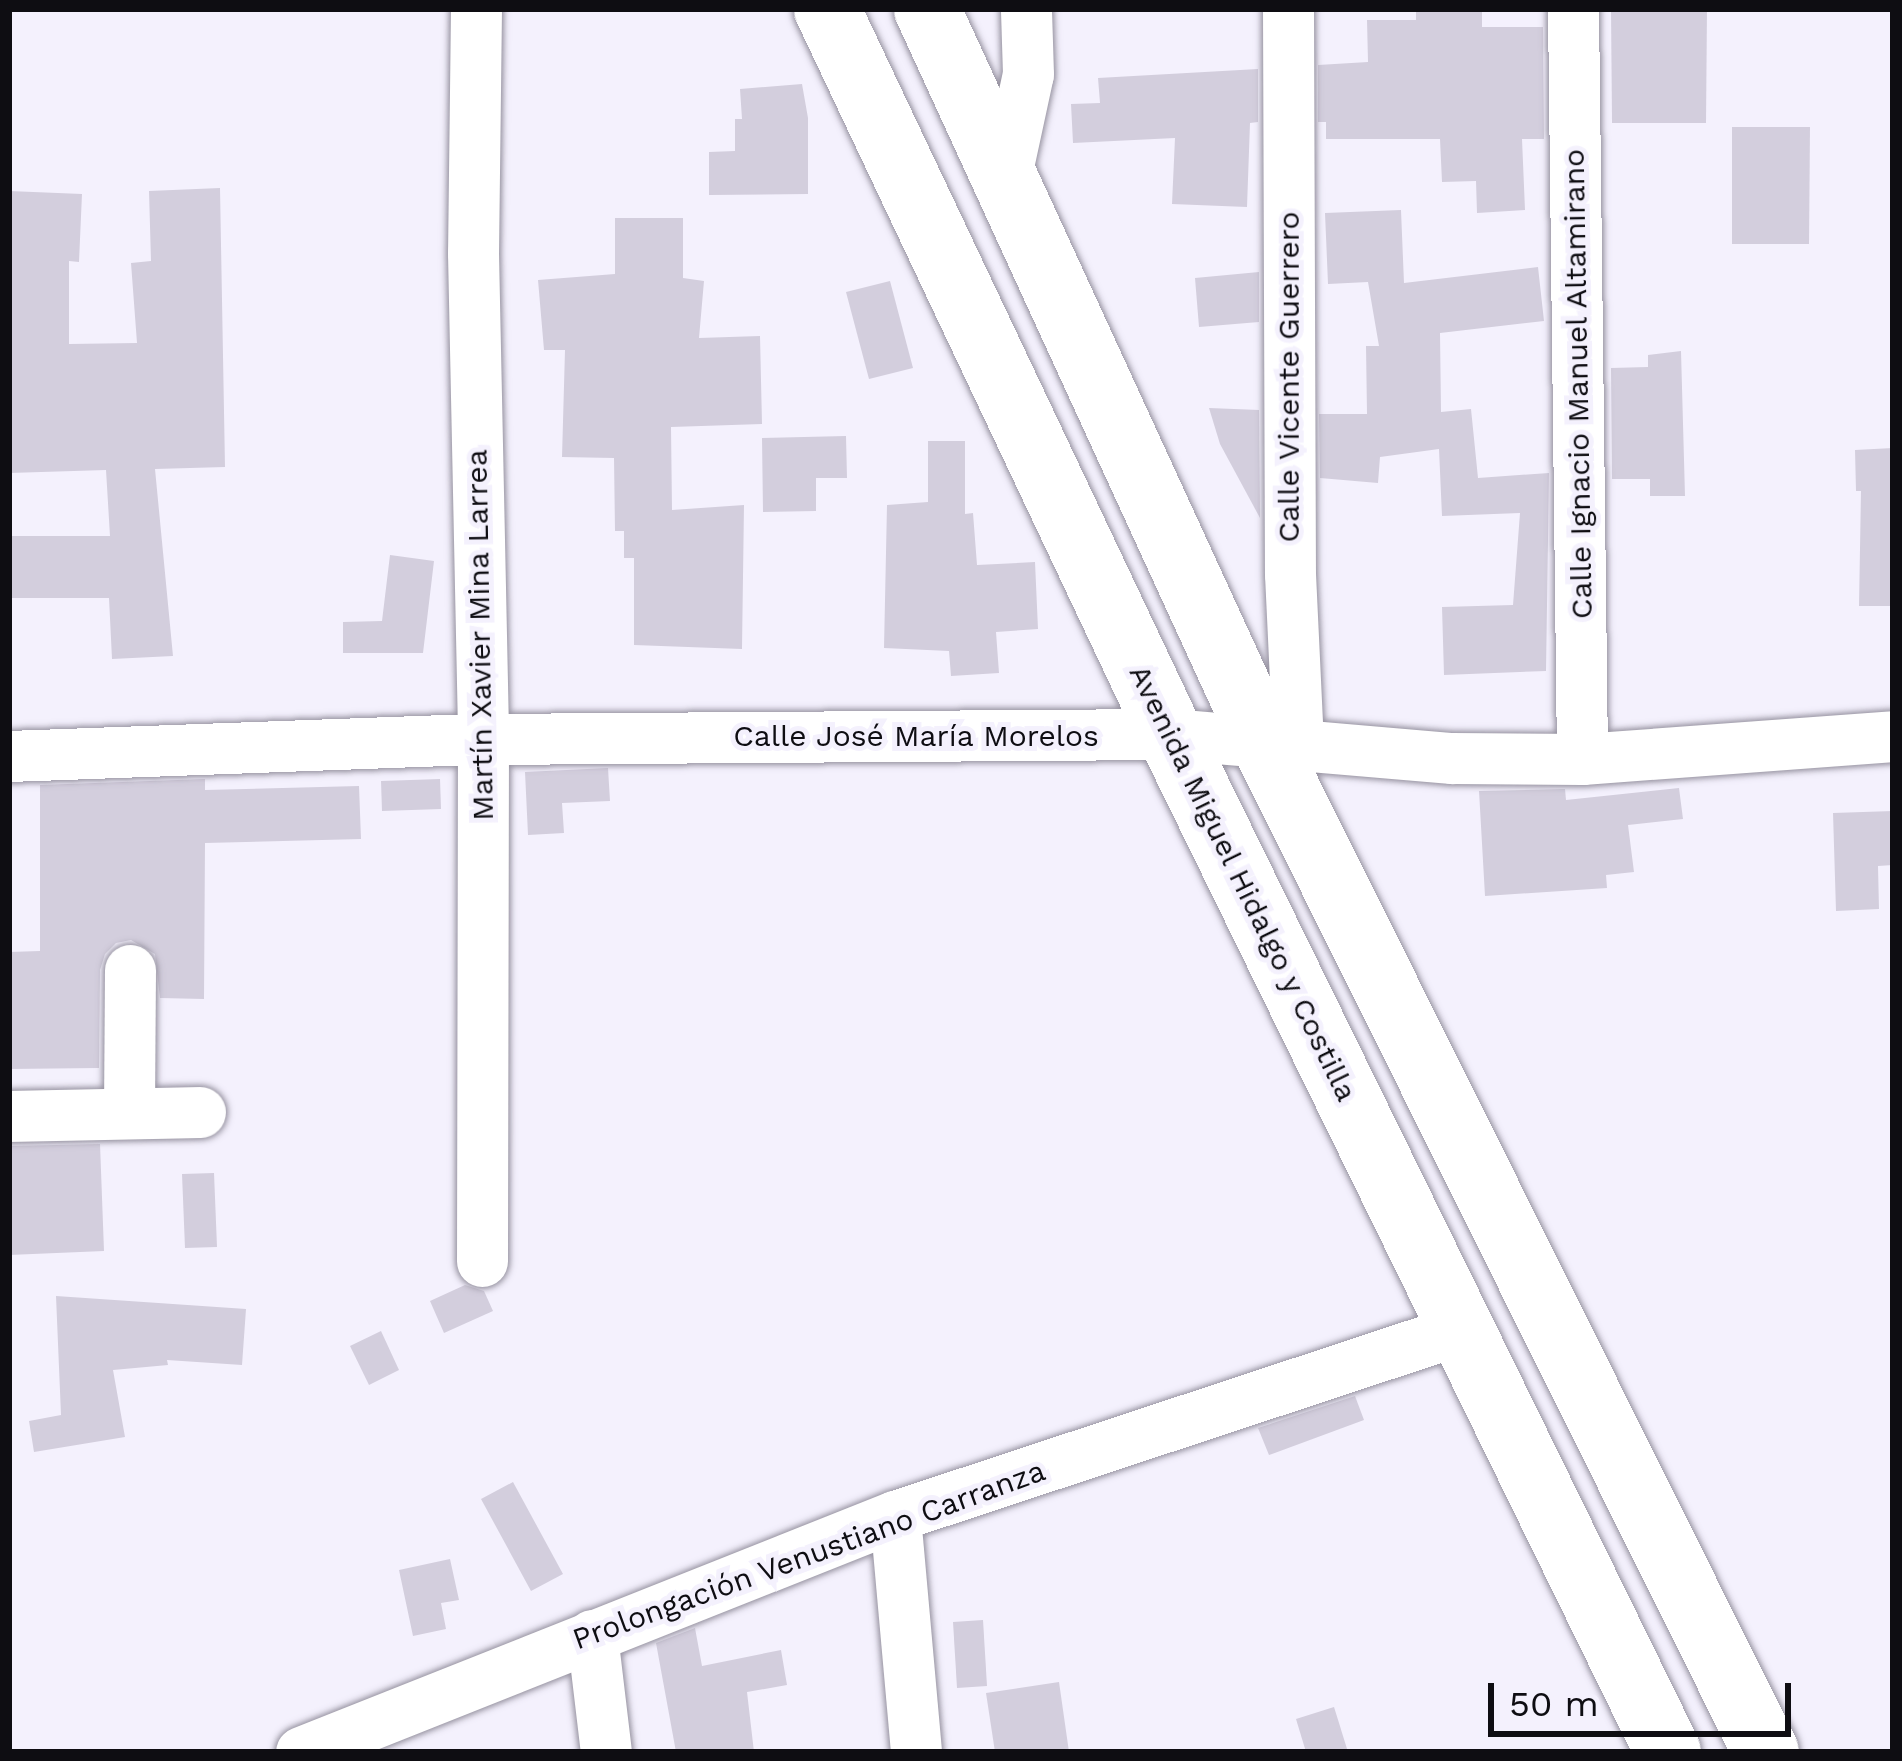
<!DOCTYPE html>
<meta charset="utf-8">
<style>
body{margin:0}
#map{position:relative;width:1902px;height:1761px;overflow:hidden;background:#f4f1fd;font-family:"Work Sans",sans-serif}
div>[style]{position:absolute}
[style*='--x']{left:calc(var(--x)*1px);top:calc(var(--y)*1px);width:calc(var(--w)*1px);rotate:calc(var(--a)*1deg)}
.building>*{inset:0;background:#d3cedd}
.roads{filter:drop-shadow(0 0 3px #9692a0) drop-shadow(0 0 3px #9692a0)}
.minor>*{height:51px;margin:-25.5px;padding:0 25.5px;transform-origin:25.5px;border-radius:25.5px;background:#fff}
.major>*{height:66px;margin:-33px;padding:0 33px;transform-origin:33px;border-radius:33px;background:#fff}
span{translate:-50% -50%;white-space:nowrap;text-align:center;line-height:1.15;-webkit-text-stroke:10px #f4f1fd;paint-order:stroke}
.street-label{font-size:30px;color:#0e0d12}
.frame{position:absolute;inset:0;border:12px solid #0e0d12;pointer-events:none}
.scale{position:absolute;left:1488px;top:1683px;width:303px;height:54px;box-sizing:border-box;border:6px solid #0e0d12;border-top:0;padding-left:15px;font-size:36px;line-height:42px;white-space:nowrap;color:#0e0d12;-webkit-text-stroke:9px #f4f1fd;paint-order:stroke}
</style>
<div id="map">
<div class="building">
<i style="clip-path:polygon(1416px 9px,1482px 9px,1482px 27px,1543px 27px,1544px 139px,1522px 139px,1525px 210px,1477px 213px,1476px 181px,1442px 182px,1440px 139px,1326px 139px,1326px 122px,1318px 122px,1318px 65px,1368px 62px,1367px 20px,1416px 20px)"></i>
<i style="clip-path:polygon(1611px 9px,1707px 9px,1706px 123px,1612px 123px)"></i>
<i style="clip-path:polygon(1258px 69px,1258px 122px,1250px 123px,1247px 207px,1172px 204px,1175px 138px,1073px 143px,1071px 104px,1100px 103px,1098px 78px)"></i>
<i style="clip-path:polygon(802px 84px,808px 118px,808px 194px,709px 195px,709px 152px,735px 151px,735px 119px,742px 119px,740px 89px)"></i>
<i style="clip-path:polygon(1732px 127px,1810px 127px,1809px 244px,1732px 244px)"></i>
<i style="clip-path:polygon(220px 188px,225px 467px,155px 469px,173px 656px,112px 659px,109px 598px,9px 598px,9px 536px,110px 536px,106px 470px,9px 473px,9px 191px,82px 194px,79px 262px,69px 261px,69px 344px,137px 343px,131px 263px,151px 261px,149px 191px)"></i>
<i style="clip-path:polygon(1401px 210px,1404px 283px,1538px 267px,1544px 321px,1440px 333px,1441px 412px,1471px 409px,1478px 478px,1549px 473px,1546px 671px,1444px 675px,1442px 607px,1513px 605px,1520px 513px,1442px 516px,1439px 449px,1380px 457px,1378px 483px,1320px 478px,1319px 414px,1367px 414px,1366px 346px,1379px 346px,1368px 282px,1328px 284px,1325px 213px)"></i>
<i style="clip-path:polygon(615px 218px,683px 218px,683px 278px,704px 281px,699px 338px,760px 336px,762px 424px,671px 427px,672px 510px,744px 505px,742px 649px,634px 645px,634px 558px,624px 558px,624px 531px,615px 531px,614px 458px,562px 457px,565px 350px,544px 350px,538px 280px,615px 274px)"></i>
<i style="clip-path:polygon(1259px 272px,1259px 322px,1199px 327px,1195px 278px)"></i>
<i style="clip-path:polygon(890px 281px,913px 368px,869px 379px,846px 292px)"></i>
<i style="clip-path:polygon(1681px 351px,1685px 496px,1650px 496px,1650px 479px,1612px 479px,1611px 368px,1648px 367px,1648px 355px)"></i>
<i style="clip-path:polygon(1209px 408px,1259px 410px,1260px 518px,1220px 444px)"></i>
<i style="clip-path:polygon(846px 436px,847px 478px,816px 478px,816px 511px,763px 512px,762px 438px)"></i>
<i style="clip-path:polygon(928px 441px,965px 441px,965px 514px,973px 513px,977px 565px,1035px 562px,1038px 629px,996px 632px,999px 673px,951px 676px,949px 651px,884px 648px,887px 505px,928px 502px)"></i>
<i style="clip-path:polygon(1893px 448px,1893px 606px,1859px 606px,1861px 491px,1856px 491px,1855px 450px)"></i>
<i style="clip-path:polygon(390px 555px,434px 561px,423px 653px,343px 653px,343px 622px,382px 621px)"></i>
<i style="clip-path:polygon(608px 768px,610px 801px,562px 803px,564px 833px,528px 835px,525px 772px)"></i>
<i style="clip-path:polygon(205px 779px,205px 790px,359px 786px,361px 839px,205px 843px,204px 999px,160px 998px,155px 954px,131px 940px,116px 943px,105px 954px,100px 970px,99px 1068px,9px 1069px,9px 952px,40px 951px,40px 785px)"></i>
<i style="clip-path:polygon(440px 779px,441px 809px,382px 811px,381px 781px)"></i>
<i style="clip-path:polygon(1679px 788px,1683px 819px,1628px 825px,1634px 872px,1606px 875px,1607px 888px,1485px 896px,1479px 791px,1565px 789px,1566px 800px)"></i>
<i style="clip-path:polygon(1893px 811px,1893px 865px,1878px 866px,1879px 909px,1836px 911px,1833px 813px)"></i>
<i style="clip-path:polygon(100px 1144px,104px 1251px,9px 1255px,9px 1146px)"></i>
<i style="clip-path:polygon(214px 1173px,217px 1247px,185px 1248px,182px 1174px)"></i>
<i style="clip-path:polygon(465px 1285px,484px 1291px,493px 1311px,444px 1333px,430px 1301px)"></i>
<i style="clip-path:polygon(56px 1296px,246px 1309px,242px 1365px,167px 1360px,168px 1365px,113px 1370px,125px 1437px,34px 1452px,29px 1421px,61px 1415px)"></i>
<i style="clip-path:polygon(381px 1331px,399px 1370px,369px 1385px,350px 1346px)"></i>
<i style="clip-path:polygon(1355px 1396px,1364px 1420px,1269px 1455px,1258px 1428px)"></i>
<i style="clip-path:polygon(513px 1482px,563px 1574px,531px 1591px,481px 1499px)"></i>
<i style="clip-path:polygon(450px 1559px,459px 1600px,441px 1603px,446px 1629px,413px 1636px,399px 1570px)"></i>
<i style="clip-path:polygon(983px 1620px,987px 1686px,957px 1688px,953px 1622px)"></i>
<i style="clip-path:polygon(695px 1628px,702px 1666px,781px 1650px,787px 1685px,747px 1692px,754px 1752px,676px 1752px,656px 1643px)"></i>
<i style="clip-path:polygon(1059px 1682px,1069px 1752px,995px 1752px,986px 1693px)"></i>
<i style="clip-path:polygon(1334px 1707px,1348px 1752px,1306px 1752px,1296px 1719px)"></i>
</div>
<div class="roads">
<div class="minor">
<i style="--x:476;--y:9;--w:244;--a:90.7"></i>
<i style="--x:473;--y:253;--w:486;--a:88.8"></i>
<i style="--x:483;--y:739;--w:522;--a:90.11"></i>
<i style="--x:1288;--y:9;--w:565;--a:89.8"></i>
<i style="--x:1290;--y:574;--w:170;--a:87.3"></i>
<i style="--x:1573;--y:9;--w:750;--a:89.31"></i>
<i style="--x:1005;--y:180;--w:108;--a:-77.8"></i>
<i style="--x:1028;--y:74;--w:65;--a:-91.8"></i>
<i style="--x:9;--y:756;--w:474;--a:-2.1"></i>
<i style="--x:483;--y:739;--w:687;--a:-0.42"></i>
<i style="--x:1170;--y:734;--w:283;--a:4.9"></i>
<i style="--x:1452;--y:758;--w:130;--a:0.4"></i>
<i style="--x:1582;--y:759;--w:312;--a:-4.2"></i>
<i style="--x:129;--y:1112;--w:142;--a:-89.6"></i>
<i style="--x:9;--y:1116;--w:191;--a:-1.2"></i>
<i style="--x:895;--y:1516;--w:237;--a:84.9"></i>
<i style="--x:592;--y:1635;--w:118;--a:83.2"></i>
<i style="--x:301;--y:1752;--w:639;--a:-21.67"></i>
<i style="--x:895;--y:1516;--w:596;--a:-18.28"></i>
</div>
<div class="major">
<i style="--x:827;--y:9;--w:802;--a:64.68"></i>
<i style="--x:1170;--y:734;--w:1133;--a:63.93"></i>
<i style="--x:927;--y:9;--w:805;--a:65.34"></i>
<i style="--x:1263;--y:741;--w:1129;--a:63.55"></i>
</div>
</div>
<div class="street-label">
<span style="left:1289px;top:377px;rotate:-90deg">Calle Vicente Guerrero</span>
<span style="left:1578px;top:384px;rotate:-91deg">Calle Ignacio Manuel Altamirano</span>
<span style="left:480px;top:635px;rotate:-91deg">Martín Xavier Mina Larrea</span>
<span style="left:916px;top:736px">Calle José María Morelos</span>
<span style="left:1243px;top:883px;rotate:64deg">Avenida Miguel Hidalgo y Costilla</span>
<span style="left:809px;top:1555px;rotate:-20deg">Prolongación Venustiano Carranza</span>
</div>
<div class="frame"></div>
<div class="scale">50 m</div>
</div>
